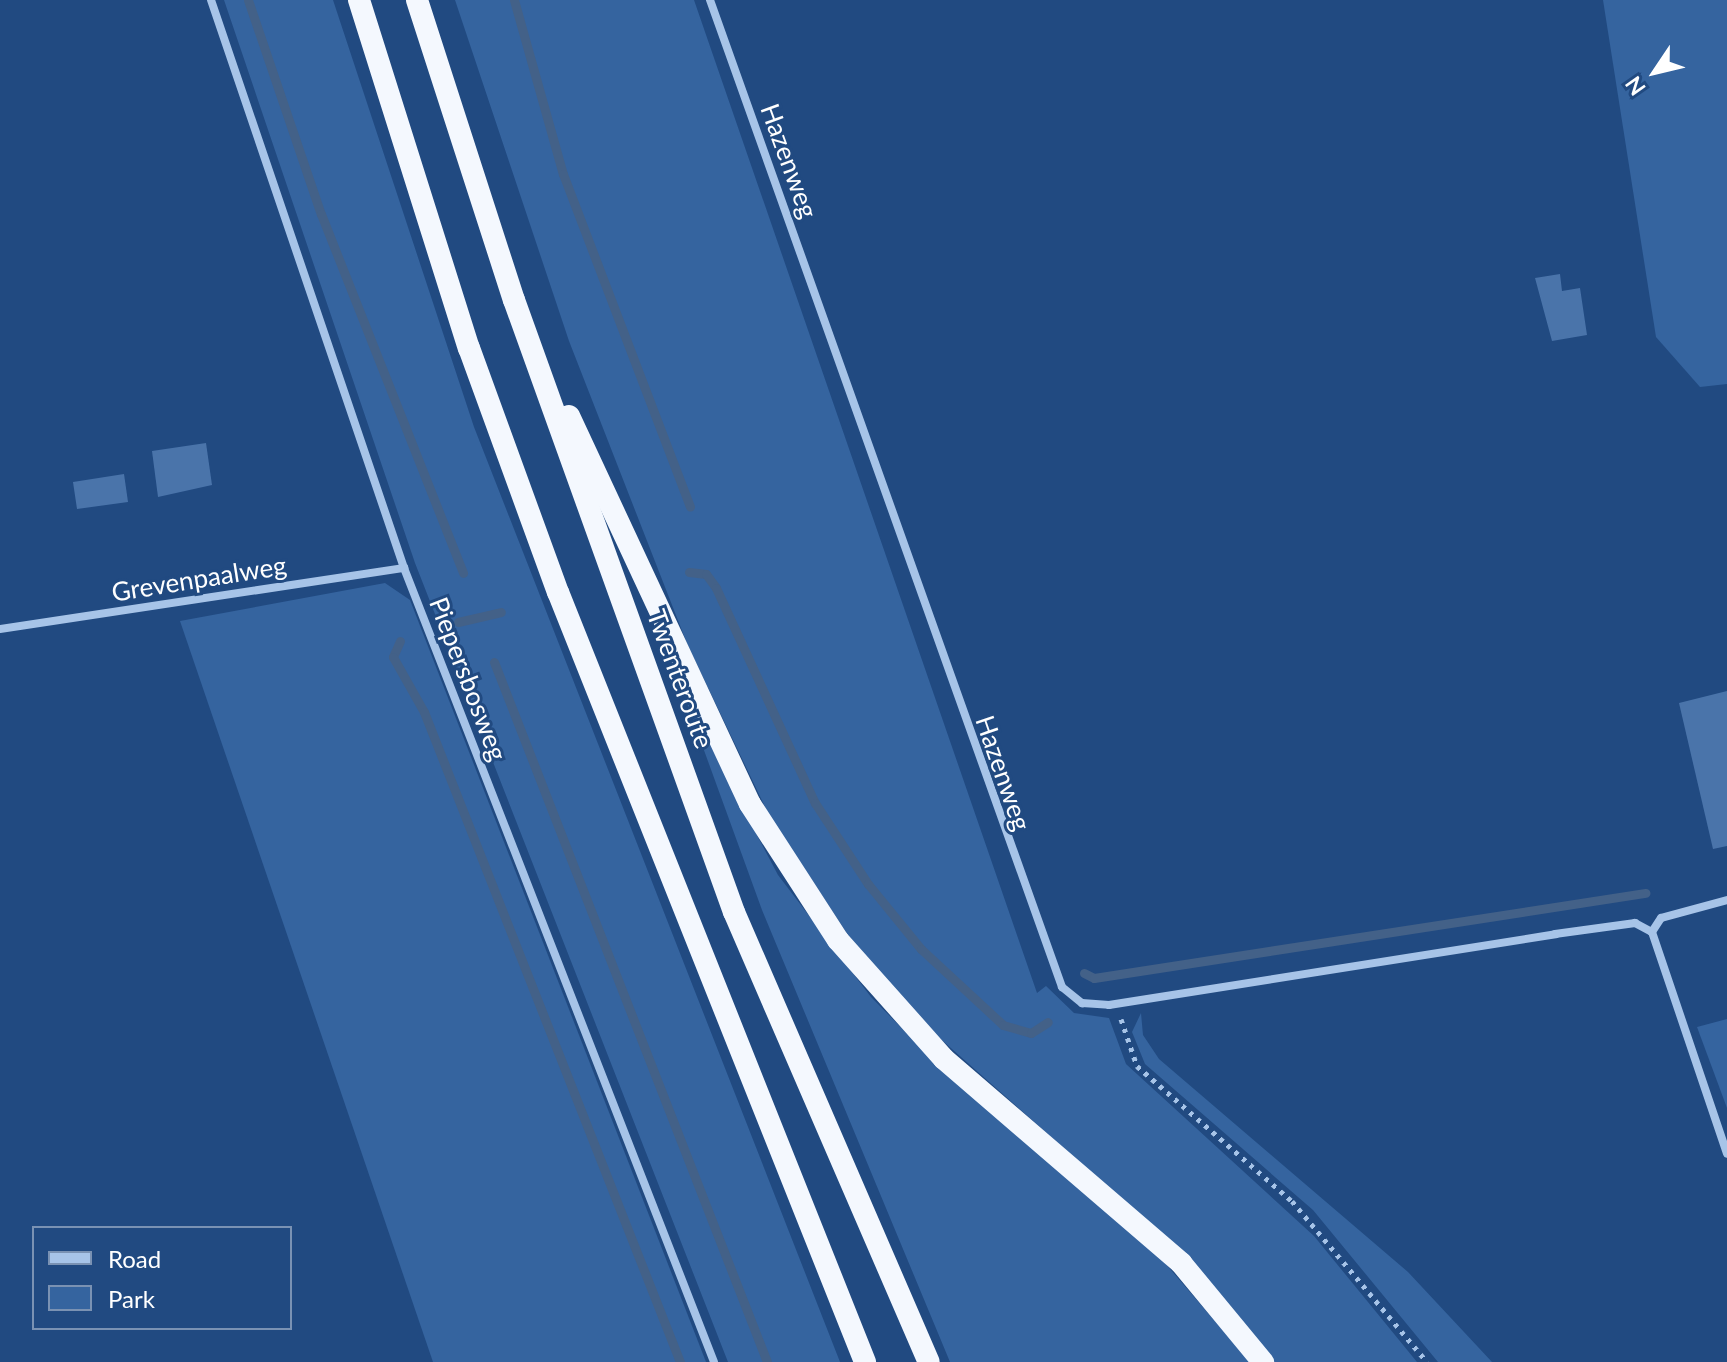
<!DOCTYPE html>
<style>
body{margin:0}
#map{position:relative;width:1727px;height:1362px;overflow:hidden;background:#214a81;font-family:Lato,sans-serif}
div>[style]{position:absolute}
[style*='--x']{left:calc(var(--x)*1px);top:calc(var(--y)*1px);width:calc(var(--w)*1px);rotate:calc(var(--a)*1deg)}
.green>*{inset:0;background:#35649f}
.stream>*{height:9px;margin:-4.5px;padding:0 4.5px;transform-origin:4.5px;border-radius:4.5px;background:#436188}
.building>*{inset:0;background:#4a74aa}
.path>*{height:5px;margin-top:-2.5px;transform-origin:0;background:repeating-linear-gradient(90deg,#a7c4e8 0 4px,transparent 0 10px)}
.minor>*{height:8px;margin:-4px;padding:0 4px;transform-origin:4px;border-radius:4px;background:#a7c4e8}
.trunk>*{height:22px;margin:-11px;padding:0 11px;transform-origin:11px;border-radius:11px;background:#f4f8fe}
span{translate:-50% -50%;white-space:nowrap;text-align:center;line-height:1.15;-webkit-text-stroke:6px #214a81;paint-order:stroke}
.street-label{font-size:26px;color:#fff}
.legend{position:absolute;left:32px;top:1226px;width:260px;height:104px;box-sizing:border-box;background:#214a81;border:2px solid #7a92b3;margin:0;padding:10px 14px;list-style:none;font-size:24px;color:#fff}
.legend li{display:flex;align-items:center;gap:16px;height:40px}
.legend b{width:40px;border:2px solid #7a92b3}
.north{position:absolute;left:1615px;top:32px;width:80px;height:80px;-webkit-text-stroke:6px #214a81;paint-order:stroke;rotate:235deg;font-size:22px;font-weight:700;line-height:32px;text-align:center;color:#fff}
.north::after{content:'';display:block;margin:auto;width:28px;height:36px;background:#fff;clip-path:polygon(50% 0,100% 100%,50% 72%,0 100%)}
</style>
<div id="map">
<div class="green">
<i style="clip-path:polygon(224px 0,333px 0,474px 427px,840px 1362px,728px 1362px,415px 563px)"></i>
<i style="clip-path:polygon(455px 0,694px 0,1037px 993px,1046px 986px,1074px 1013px,1109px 1018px,1126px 1064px,1314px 1236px,1417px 1362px,1274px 1362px,1190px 1260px,935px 1034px,848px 935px,768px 813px,688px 646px,569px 341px)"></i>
<i style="clip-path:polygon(1603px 0,1727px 0,1727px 384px,1700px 387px,1656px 337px)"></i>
<i style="clip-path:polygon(385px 583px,410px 600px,706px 1362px,433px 1362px,180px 621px)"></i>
<i style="clip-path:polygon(644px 585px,719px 763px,778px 875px,871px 997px,956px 1083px,1159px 1256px,1250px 1362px,950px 1362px,762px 910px)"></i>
<i style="clip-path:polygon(1141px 1013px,1143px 1035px,1159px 1059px,1408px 1272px,1492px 1362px,1438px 1362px,1313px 1210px,1145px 1064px,1132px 1032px)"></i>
<i style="clip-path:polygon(1727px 1019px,1727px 1108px,1697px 1027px)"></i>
</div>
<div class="stream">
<i style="--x:248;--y:0;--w:226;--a:71.2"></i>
<i style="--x:321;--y:214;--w:386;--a:68.4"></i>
<i style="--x:514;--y:0;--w:181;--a:74.3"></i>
<i style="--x:563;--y:174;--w:356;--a:69.1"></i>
<i style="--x:689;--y:572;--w:17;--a:7"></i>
<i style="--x:706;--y:574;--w:17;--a:54"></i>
<i style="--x:716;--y:588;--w:237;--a:65.3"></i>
<i style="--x:815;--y:803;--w:97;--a:56.8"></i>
<i style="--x:868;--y:884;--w:84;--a:50.8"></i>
<i style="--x:921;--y:949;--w:112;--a:42.8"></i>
<i style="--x:1003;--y:1025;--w:29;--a:16"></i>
<i style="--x:1031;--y:1033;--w:20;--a:-33"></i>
<i style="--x:458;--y:622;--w:44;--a:-13.1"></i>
<i style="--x:400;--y:641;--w:17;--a:114"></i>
<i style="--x:393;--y:657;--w:63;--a:60.6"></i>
<i style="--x:424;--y:712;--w:699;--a:68.5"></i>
<i style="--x:494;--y:662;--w:751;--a:68.69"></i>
<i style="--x:1084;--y:973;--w:11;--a:27"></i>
<i style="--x:1094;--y:978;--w:558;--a:-8.77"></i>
</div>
<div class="building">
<i style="clip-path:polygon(1560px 274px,1562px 291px,1580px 288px,1587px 335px,1552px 341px,1535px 278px)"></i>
<i style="clip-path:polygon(206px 443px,212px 485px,158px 497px,152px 451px)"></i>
<i style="clip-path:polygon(124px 474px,128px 502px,77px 509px,73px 482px)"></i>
<i style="clip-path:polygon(1727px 691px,1727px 846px,1713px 849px,1679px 703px)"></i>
</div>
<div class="path">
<i style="--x:1121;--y:1019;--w:50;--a:71.2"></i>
<i style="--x:1137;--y:1066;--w:206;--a:41.1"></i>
<i style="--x:1292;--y:1201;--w:210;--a:50"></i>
</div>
<div class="minor">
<i style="--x:211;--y:0;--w:600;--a:71.23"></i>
<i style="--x:404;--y:568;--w:852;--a:68.67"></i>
<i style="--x:710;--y:0;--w:1048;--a:70.37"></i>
<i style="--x:1062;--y:987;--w:26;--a:39"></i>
<i style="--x:1082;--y:1003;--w:27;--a:4"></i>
<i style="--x:1109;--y:1005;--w:452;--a:-9"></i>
<i style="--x:1555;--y:934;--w:81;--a:-7.8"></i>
<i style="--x:1635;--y:923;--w:19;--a:28"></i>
<i style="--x:0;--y:629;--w:409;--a:-8.6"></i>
<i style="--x:1727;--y:900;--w:68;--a:164.7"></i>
<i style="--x:1661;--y:918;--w:17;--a:123"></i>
<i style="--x:1652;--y:932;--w:234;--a:71.3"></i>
</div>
<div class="trunk">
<i style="--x:359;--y:0;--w:365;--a:72.5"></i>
<i style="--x:469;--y:348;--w:260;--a:70"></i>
<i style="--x:558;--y:592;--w:829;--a:68.26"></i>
<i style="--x:417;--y:0;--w:315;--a:72.1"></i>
<i style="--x:514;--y:300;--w:650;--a:70.23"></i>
<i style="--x:734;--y:912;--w:490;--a:66.6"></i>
<i style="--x:569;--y:416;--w:428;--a:65"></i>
<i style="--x:750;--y:804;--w:162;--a:57.1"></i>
<i style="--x:838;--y:940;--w:159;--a:48.3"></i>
<i style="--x:944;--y:1059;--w:313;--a:40.7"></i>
<i style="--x:1181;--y:1263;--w:129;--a:50.4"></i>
</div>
<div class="street-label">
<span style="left:789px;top:161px;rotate:70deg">Hazenweg</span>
<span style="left:199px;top:579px;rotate:-9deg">Grevenpaalweg</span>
<span style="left:468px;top:679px;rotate:69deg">Piepersbosweg</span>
<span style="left:680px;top:679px;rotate:70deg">Twenteroute</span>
<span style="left:1003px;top:773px;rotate:71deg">Hazenweg</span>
</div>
<ul class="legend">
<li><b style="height:10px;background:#a7c4e8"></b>Road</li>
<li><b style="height:22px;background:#35649f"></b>Park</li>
</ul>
<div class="north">N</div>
</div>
